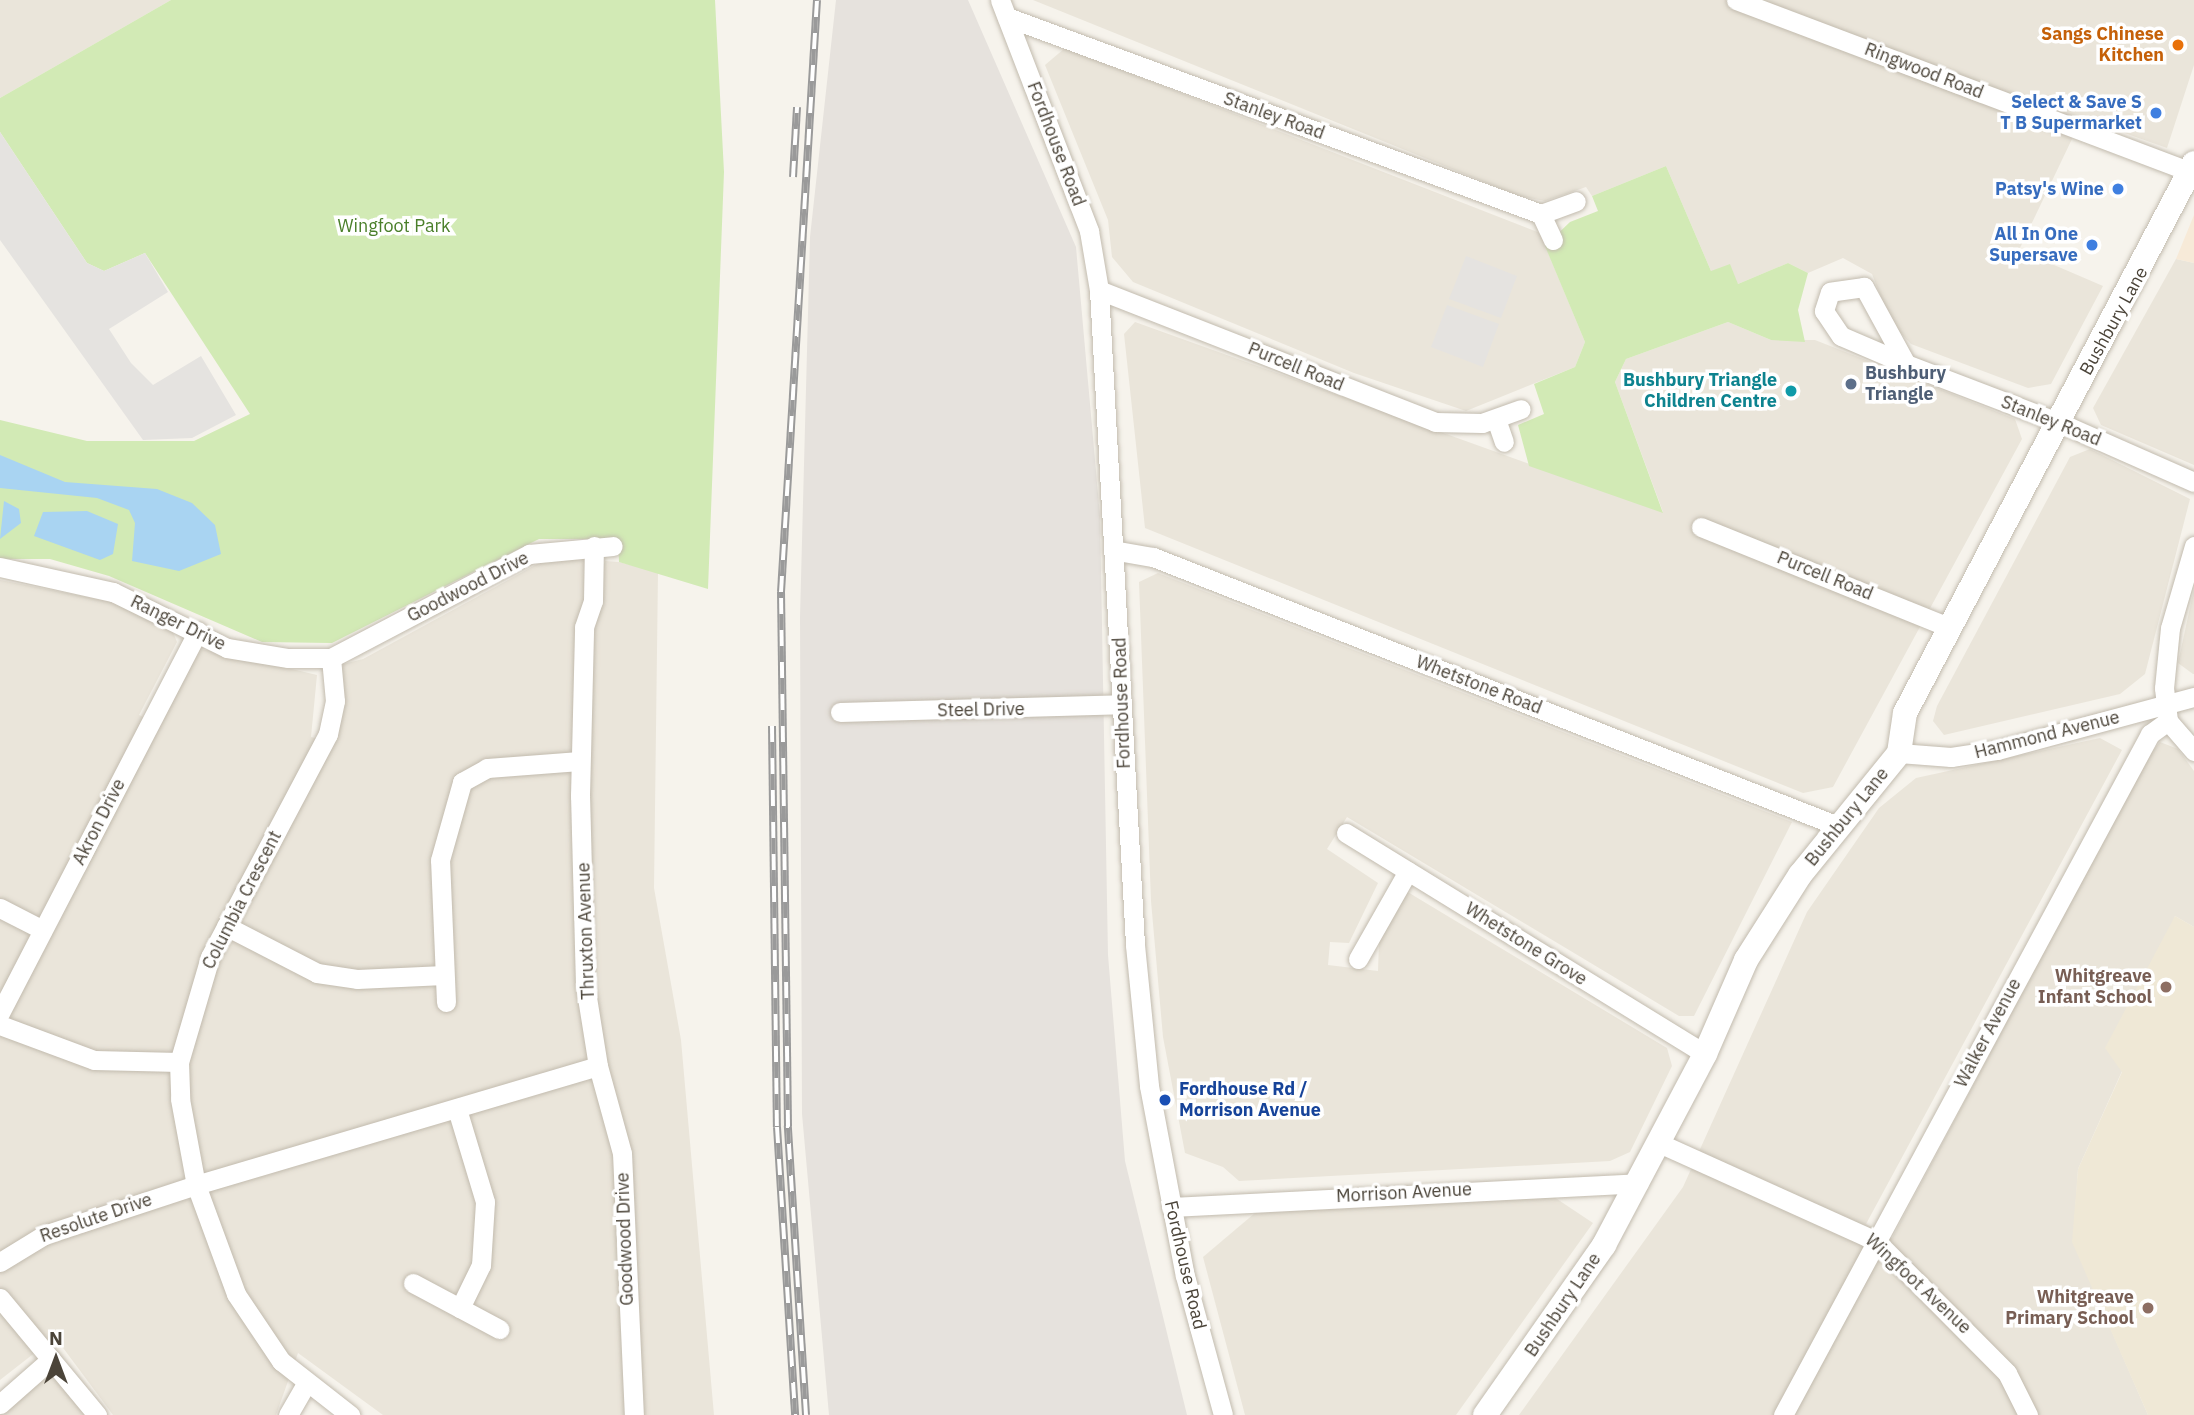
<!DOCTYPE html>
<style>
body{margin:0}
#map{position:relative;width:2194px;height:1415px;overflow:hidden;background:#f6f3ec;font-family:"IBM Plex Sans",sans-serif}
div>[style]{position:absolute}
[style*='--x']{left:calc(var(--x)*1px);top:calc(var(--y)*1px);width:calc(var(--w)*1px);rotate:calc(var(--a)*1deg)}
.residential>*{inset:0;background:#eae5da}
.commercial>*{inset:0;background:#f7ead8}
.industrial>*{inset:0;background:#e6e2dd}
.education>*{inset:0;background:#efe8d6}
.green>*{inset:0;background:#d2eab5}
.parking>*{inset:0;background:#e5e3e0}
.water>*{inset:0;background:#a9d4f2}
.roads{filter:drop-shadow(0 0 2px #c2bbae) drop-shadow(0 0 2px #c2bbae)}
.minor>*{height:19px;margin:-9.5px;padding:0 9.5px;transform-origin:9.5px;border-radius:9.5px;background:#fff}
.tertiary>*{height:24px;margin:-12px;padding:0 12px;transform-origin:12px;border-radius:12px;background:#fff}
.rail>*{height:8px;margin-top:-4px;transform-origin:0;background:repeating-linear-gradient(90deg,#fff 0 16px,#9a9a9a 0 32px);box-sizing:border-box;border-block:2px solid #9a9a9a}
.dots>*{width:19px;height:19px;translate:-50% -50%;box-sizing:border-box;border:4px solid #fff;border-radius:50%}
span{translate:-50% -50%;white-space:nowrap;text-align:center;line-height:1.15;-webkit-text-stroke:7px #fff;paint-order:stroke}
.food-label{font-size:18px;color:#c56008;font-weight:700}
.right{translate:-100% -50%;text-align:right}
.street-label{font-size:18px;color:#4b4439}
.shop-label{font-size:18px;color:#366cbe;font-weight:700}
.park-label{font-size:18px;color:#4a7f2a}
.service-label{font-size:18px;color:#4e5e75;font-weight:700}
.left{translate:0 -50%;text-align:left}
.culture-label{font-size:18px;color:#0d838f;font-weight:700}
.education-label{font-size:18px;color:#785e54;font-weight:700}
.transit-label{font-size:18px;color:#164399;font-weight:700}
.north{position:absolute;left:21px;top:1324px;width:70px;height:70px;-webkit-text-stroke:5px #fff;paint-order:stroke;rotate:0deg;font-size:19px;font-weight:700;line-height:28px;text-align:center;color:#4b4439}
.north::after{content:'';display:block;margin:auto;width:24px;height:32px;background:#4b4439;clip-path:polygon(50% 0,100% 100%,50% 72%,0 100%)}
</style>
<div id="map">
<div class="residential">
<i style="clip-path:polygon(0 0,171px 0,0 98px)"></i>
<i style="clip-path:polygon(1033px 0,2194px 0,2194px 65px,2167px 148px,2082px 118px,2019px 250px,2103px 286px,2051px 384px,2028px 388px,1911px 344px,1891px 323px,1872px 274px,1843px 258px,1808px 273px,1788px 263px,1738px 284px,1711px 271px,1666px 166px,1592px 196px,1586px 187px,1545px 201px,1519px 196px)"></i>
<i style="clip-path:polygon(1065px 48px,1540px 233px,1585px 342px,1575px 367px,1466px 411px,1354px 373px,1133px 282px,1112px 257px,1108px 220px,1045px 65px)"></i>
<i style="clip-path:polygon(2176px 259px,2194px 263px,2194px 465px,2101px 425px,2093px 408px)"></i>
<i style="clip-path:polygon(1135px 322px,1663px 512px,1615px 382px,1626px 359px,1728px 322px,1771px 340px,1815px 340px,2015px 419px,2022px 439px,1833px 787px,1803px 793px,1145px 528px,1124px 334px)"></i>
<i style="clip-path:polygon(2090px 449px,2190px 499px,2145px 674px,2120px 694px,1944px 735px,1933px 721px,1937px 706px,2070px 457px)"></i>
<i style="clip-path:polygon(578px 557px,602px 568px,605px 561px,619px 562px,658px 572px,654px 888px,681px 1040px,714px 1415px,383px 1415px,298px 1353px,276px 1415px,113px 1415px,55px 1337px,0 1380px,0 580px,112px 602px,170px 625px,177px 642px,139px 715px,161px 725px,198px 649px,220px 652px,317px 675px,311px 737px,330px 742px,343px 664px,363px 659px,541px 562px)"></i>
<i style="clip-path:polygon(1158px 573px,1792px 822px,1694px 1016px,1679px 1016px,1347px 817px,1327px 849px,1378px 883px,1349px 943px,1330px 942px,1328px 965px,1378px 971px,1379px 941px,1406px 891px,1667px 1048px,1672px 1066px,1630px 1152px,1610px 1161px,1239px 1181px,1223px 1167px,1185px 1153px,1163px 1037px,1151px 901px,1139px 582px)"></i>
<i style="clip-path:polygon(2194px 589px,2194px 674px,2193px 674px,2178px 663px)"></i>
<i style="clip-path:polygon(2100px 738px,2122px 750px,1866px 1224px,1892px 1238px,2148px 756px,2160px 742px,2178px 749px,2194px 771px,2194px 927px,2175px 916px,2122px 1071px,2078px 1169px,2073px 1242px,2148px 1415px,1519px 1415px,1683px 1187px,1807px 912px,1879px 808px,1916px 778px)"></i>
<i style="clip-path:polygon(1554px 1197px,1593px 1223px,1456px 1415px,1245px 1415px,1203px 1257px,1255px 1213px)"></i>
<i style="clip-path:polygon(47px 1369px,95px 1415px,0 1415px)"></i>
</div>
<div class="commercial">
<i style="clip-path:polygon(2194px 215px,2194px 263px,2176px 259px)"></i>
</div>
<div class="industrial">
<i style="clip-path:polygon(836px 0,968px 0,1076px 247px,1100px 516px,1108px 955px,1125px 1161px,1187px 1415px,829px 1415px,802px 1114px,800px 617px,810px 237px)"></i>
</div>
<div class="education">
<i style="clip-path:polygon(2175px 916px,2194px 927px,2194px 1415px,2148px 1415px,2072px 1242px,2078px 1169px,2122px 1072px,2105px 1048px)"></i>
</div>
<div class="green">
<i style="clip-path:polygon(171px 0,715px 0,724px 172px,708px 589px,619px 562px,618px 539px,539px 539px,332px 643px,262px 642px,109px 576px,50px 559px,0 559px,0 420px,87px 441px,194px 441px,250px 414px,145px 253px,104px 271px,87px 263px,0 132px,0 98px)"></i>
<i style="clip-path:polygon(1666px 166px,1711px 271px,1730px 264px,1738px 284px,1788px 263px,1808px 273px,1798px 310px,1805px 342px,1771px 340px,1728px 322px,1626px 359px,1615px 382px,1663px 513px,1529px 466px,1518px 425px,1544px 414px,1534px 384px,1575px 367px,1585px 342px,1545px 246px,1570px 222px,1598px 211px,1592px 196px)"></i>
</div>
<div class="parking">
<i style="clip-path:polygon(0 132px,87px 263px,104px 271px,145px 253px,168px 292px,109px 329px,131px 363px,153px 385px,201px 356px,236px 415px,192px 438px,143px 440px,0 240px)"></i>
<i style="clip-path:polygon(1466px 256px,1517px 276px,1501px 318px,1449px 299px)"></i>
<i style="clip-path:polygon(1447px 305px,1499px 324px,1483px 367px,1431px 347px)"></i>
</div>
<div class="water">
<i style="clip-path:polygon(0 455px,65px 482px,157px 489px,192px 503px,215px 525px,221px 554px,179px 571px,132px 561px,135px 523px,129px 510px,97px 498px,0 488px)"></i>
<i style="clip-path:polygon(4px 501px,19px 509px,21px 523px,0 539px)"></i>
<i style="clip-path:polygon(87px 511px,118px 524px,113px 554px,100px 560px,34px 536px,43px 512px)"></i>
</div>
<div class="roads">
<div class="minor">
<i style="--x:1000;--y:0;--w:248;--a:68.9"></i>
<i style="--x:1089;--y:231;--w:60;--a:80.4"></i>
<i style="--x:1099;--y:290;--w:656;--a:86.85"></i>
<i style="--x:1135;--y:945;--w:142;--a:84.3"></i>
<i style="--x:1149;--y:1086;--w:193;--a:79.3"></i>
<i style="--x:1185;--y:1276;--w:144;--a:74.7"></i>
<i style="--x:1736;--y:0;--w:485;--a:20.7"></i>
<i style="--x:1007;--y:17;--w:569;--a:20.25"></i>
<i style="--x:1553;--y:240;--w:29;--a:-115"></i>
<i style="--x:1541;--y:214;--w:37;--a:-20"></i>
<i style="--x:1099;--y:290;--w:361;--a:21.4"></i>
<i style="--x:1435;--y:422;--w:47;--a:1.2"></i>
<i style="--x:1482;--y:423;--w:41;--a:-19.7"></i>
<i style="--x:1906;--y:364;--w:88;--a:-118.6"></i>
<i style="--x:1864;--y:287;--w:34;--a:172"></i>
<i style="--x:1830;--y:292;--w:20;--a:108"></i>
<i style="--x:1824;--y:311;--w:30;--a:56"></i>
<i style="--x:1841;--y:336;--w:71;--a:23.3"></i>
<i style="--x:1906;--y:364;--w:163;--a:20.9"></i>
<i style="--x:2058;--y:422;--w:149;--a:23.8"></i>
<i style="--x:1496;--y:419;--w:24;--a:71"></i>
<i style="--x:1701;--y:527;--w:267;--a:22"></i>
<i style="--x:2194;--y:546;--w:85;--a:106.3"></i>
<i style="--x:2170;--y:628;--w:60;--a:95.7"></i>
<i style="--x:2164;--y:688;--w:33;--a:83"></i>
<i style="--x:2168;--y:721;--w:40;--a:49"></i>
<i style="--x:1118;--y:551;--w:36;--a:10"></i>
<i style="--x:1153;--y:557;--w:736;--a:21.44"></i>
<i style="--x:0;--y:567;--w:116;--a:12.5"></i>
<i style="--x:113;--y:592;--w:127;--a:26.2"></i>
<i style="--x:227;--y:648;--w:62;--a:9.3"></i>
<i style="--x:288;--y:658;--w:43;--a:0"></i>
<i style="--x:331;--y:658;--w:43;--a:84.7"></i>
<i style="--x:335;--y:701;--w:34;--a:102"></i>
<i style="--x:328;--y:734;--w:252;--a:117.9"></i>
<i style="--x:210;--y:957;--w:109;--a:106.4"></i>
<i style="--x:179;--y:1062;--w:37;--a:88"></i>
<i style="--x:180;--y:1099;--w:87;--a:79.5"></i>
<i style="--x:196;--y:1185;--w:116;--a:69.8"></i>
<i style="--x:236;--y:1294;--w:81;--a:56.1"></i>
<i style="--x:281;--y:1361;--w:88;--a:38"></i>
<i style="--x:331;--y:658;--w:224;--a:-27.7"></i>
<i style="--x:529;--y:554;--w:84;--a:-5.4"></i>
<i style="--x:840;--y:712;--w:281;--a:-1.6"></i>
<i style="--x:1899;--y:753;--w:52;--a:4.4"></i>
<i style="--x:1951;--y:757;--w:47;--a:-8.7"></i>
<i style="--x:1997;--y:750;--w:204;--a:-15.1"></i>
<i style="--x:1346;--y:833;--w:422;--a:31.6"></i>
<i style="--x:0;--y:908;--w:48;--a:27.1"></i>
<i style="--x:226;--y:926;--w:102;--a:27.3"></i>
<i style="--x:317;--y:973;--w:40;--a:8.5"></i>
<i style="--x:357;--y:979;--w:87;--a:-2.6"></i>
<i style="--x:1358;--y:959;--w:101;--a:-60.4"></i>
<i style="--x:446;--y:1002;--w:142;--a:-92.4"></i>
<i style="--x:440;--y:860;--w:81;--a:-74.2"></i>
<i style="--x:462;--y:782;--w:29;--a:-29"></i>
<i style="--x:487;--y:768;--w:93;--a:-4.3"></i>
<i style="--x:0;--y:1013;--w:430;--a:-62.6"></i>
<i style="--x:0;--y:1025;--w:100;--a:20.4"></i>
<i style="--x:94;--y:1060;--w:85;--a:1.3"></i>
<i style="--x:598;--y:1066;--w:90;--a:74.6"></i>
<i style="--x:622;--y:1153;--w:262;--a:87.4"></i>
<i style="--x:457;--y:1109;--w:97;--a:73.2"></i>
<i style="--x:485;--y:1202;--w:63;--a:93.6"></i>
<i style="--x:481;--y:1265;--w:48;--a:116"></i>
<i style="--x:1659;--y:1143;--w:238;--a:24.3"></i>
<i style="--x:1876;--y:1241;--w:186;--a:45.2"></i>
<i style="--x:2007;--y:1373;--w:47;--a:63.4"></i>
<i style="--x:1171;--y:1207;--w:468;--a:-2.9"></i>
<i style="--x:0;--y:1262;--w:52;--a:-31.5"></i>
<i style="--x:44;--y:1235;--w:160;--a:-18.2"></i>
<i style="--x:196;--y:1185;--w:419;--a:-16.5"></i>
<i style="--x:598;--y:1066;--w:82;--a:-99.1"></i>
<i style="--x:585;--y:985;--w:189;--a:-91.5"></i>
<i style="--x:580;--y:796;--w:169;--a:-88.6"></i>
<i style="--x:584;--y:627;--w:28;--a:-71"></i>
<i style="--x:593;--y:601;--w:55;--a:-89"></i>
<i style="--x:413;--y:1283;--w:98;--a:28.1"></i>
<i style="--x:0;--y:1298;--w:152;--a:50.3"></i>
<i style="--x:0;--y:1404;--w:68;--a:-41.4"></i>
<i style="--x:288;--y:1415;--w:34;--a:-60"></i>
<i style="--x:1783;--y:1415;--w:774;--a:-61.68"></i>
<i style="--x:2150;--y:734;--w:22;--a:-36"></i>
</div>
<div class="tertiary">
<i style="--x:1485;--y:1415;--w:208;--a:-55"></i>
<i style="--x:1604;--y:1245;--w:216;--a:-62.1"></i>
<i style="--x:1705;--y:1054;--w:103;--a:-66.4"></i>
<i style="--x:1746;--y:960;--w:101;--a:-57.6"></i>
<i style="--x:1800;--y:875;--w:157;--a:-50.9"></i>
<i style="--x:1899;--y:753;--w:40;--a:-81.5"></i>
<i style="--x:1905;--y:713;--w:621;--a:-62.28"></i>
</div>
</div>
<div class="rail">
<i style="--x:793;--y:177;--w:70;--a:-86.7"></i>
<i style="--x:772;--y:726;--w:401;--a:89.3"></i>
<i style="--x:777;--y:1127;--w:289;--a:86.4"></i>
<i style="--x:806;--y:1415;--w:290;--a:-93.6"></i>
<i style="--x:788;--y:1126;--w:534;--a:-90.75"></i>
<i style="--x:781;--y:592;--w:593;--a:-86.52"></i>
</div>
<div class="dots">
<i style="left:2178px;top:45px;background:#e8710a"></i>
<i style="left:2156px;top:113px;background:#3f7fe0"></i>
<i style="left:2118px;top:189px;background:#3f7fe0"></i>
<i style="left:2092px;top:245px;background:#3f7fe0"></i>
<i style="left:1851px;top:384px;background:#5c6f8a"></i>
<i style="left:1791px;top:391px;background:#0f9aa8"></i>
<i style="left:2166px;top:987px;background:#8d6e63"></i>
<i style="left:1165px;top:1100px;background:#1a4fb4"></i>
<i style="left:2148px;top:1308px;background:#8d6e63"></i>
</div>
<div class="food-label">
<span class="right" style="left:2164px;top:45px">Sangs Chinese<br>Kitchen</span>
</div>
<div class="street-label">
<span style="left:1924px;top:71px;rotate:21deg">Ringwood Road</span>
<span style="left:1274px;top:116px;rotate:20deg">Stanley Road</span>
<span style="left:1056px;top:144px;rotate:69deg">Fordhouse Road</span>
<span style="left:2114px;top:321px;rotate:-61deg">Bushbury Lane</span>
<span style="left:1296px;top:367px;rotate:22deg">Purcell Road</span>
<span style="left:2051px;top:421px;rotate:22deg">Stanley Road</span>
<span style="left:1825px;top:576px;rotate:22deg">Purcell Road</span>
<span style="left:468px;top:587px;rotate:-27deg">Goodwood Drive</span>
<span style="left:178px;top:623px;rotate:26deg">Ranger Drive</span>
<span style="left:1479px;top:685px;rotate:21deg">Whetstone Road</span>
<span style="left:1122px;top:703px;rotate:-92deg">Fordhouse Road</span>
<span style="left:981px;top:710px;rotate:-1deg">Steel Drive</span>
<span style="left:2047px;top:735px;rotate:-14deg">Hammond Avenue</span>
<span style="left:1847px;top:817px;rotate:-51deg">Bushbury Lane</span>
<span style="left:99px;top:822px;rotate:-63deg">Akron Drive</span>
<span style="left:242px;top:900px;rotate:-63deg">Columbia Crescent</span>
<span style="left:586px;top:931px;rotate:-92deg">Thruxton Avenue</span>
<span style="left:1526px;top:944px;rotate:32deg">Whetstone Grove</span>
<span style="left:1988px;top:1033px;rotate:-62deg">Walker Avenue</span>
<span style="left:1404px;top:1193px;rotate:-3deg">Morrison Avenue</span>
<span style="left:96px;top:1218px;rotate:-19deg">Resolute Drive</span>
<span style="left:625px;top:1239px;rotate:-92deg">Goodwood Drive</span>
<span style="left:1185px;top:1265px;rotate:77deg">Fordhouse Road</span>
<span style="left:1918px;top:1284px;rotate:43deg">Wingfoot Avenue</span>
<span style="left:1563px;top:1305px;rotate:-56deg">Bushbury Lane</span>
</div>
<div class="shop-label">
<span class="right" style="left:2142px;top:113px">Select &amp; Save S<br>T B Supermarket</span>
<span class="right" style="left:2104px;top:189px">Patsy's Wine</span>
<span class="right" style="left:2078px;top:245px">All In One<br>Supersave</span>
</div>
<div class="park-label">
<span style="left:394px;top:226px">Wingfoot Park</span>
</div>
<div class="service-label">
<span class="left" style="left:1865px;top:384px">Bushbury<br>Triangle</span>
</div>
<div class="culture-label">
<span class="right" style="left:1777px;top:391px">Bushbury Triangle<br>Children Centre</span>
</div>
<div class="education-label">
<span class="right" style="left:2152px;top:987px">Whitgreave<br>Infant School</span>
<span class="right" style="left:2134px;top:1308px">Whitgreave<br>Primary School</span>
</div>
<div class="transit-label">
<span class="left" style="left:1179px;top:1100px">Fordhouse Rd /<br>Morrison Avenue</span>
</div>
<div class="north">N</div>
</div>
